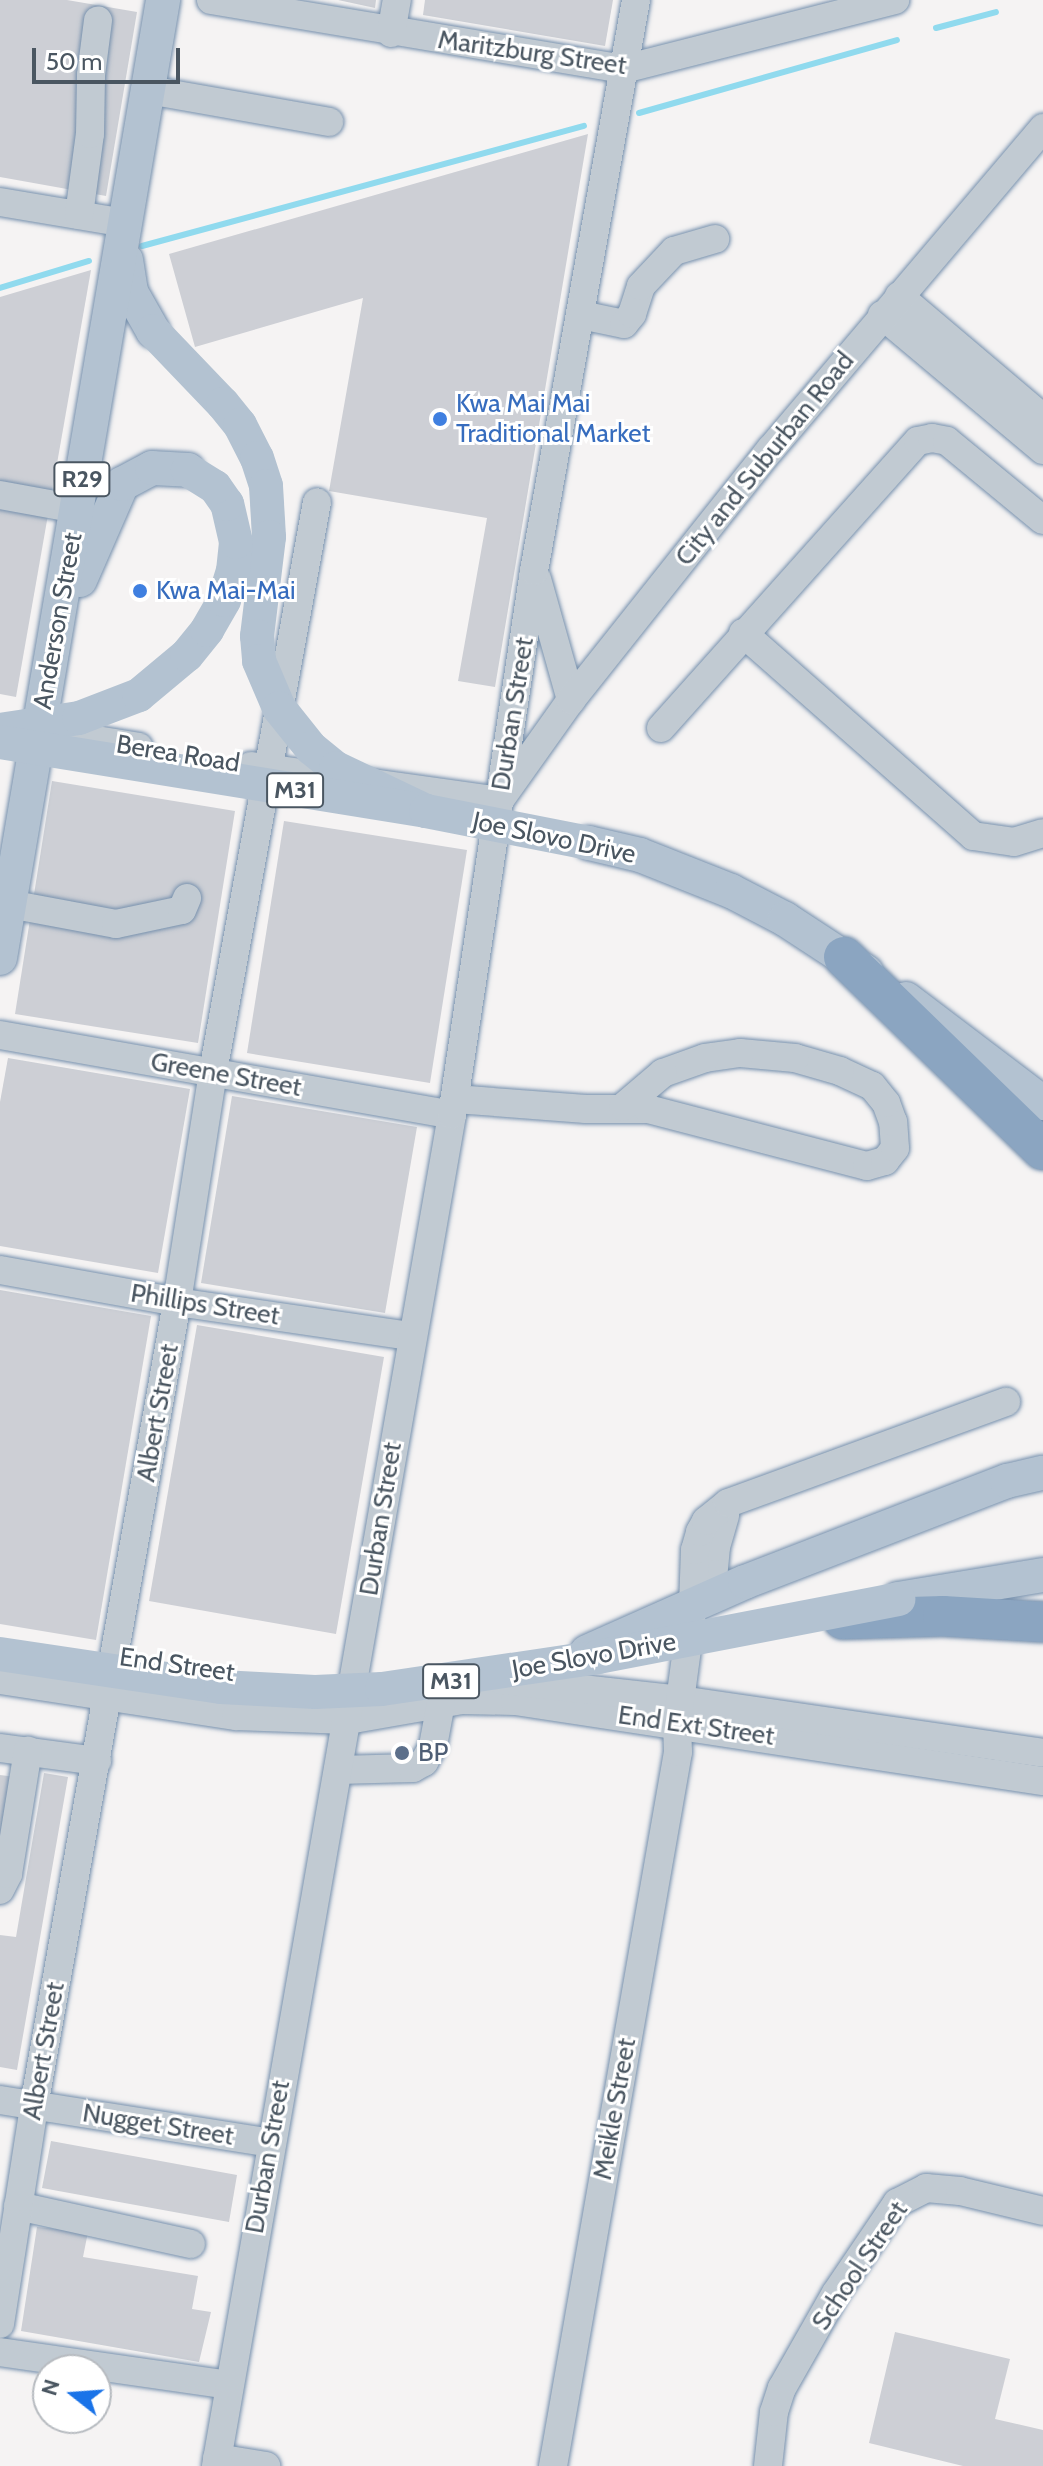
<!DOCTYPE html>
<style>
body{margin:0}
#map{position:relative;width:1043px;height:2466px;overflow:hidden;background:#f5f3f3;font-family:Cabin,sans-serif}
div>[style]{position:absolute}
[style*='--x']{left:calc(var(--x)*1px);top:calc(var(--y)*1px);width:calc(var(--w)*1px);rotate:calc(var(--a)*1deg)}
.stream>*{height:6px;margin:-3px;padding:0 3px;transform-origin:3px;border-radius:3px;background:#90daee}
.building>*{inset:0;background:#cdcfd5}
.roads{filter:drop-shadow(0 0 2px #7690ad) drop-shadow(0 0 2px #7690ad)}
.minor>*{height:28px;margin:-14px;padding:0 14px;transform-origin:14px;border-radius:14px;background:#c1cad2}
.major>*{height:34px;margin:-17px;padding:0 17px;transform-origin:17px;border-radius:17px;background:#b3c2d1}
.highway>*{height:40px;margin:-20px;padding:0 20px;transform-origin:20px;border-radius:20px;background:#8ba5c1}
.major-bridge>*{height:34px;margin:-17px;padding:0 17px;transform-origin:17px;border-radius:17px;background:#b3c2d1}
.dots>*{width:22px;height:22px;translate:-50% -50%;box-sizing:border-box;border:4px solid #fff;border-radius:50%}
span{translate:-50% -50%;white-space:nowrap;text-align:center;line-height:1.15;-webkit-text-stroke:6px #fff;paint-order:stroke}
.shield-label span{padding:2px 6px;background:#fff;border:2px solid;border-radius:6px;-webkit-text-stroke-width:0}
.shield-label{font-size:24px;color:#4a5661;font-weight:700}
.street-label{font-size:26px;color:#4a5661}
.shop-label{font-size:26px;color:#366cbe}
.left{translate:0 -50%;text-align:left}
.service-label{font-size:26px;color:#4e5e75}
.north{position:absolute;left:32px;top:2354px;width:80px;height:80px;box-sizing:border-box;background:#fff;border:2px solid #b7bbc0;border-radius:50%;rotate:287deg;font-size:22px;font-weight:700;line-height:32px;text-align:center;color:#4a5661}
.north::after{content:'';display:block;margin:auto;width:28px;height:36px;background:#1a73e8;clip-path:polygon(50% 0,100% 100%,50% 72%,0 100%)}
.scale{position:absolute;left:32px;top:48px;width:148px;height:36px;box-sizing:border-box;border:4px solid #4a5661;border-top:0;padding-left:10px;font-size:24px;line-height:28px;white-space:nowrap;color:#4a5661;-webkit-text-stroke:6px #fff;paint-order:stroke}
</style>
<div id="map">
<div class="stream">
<i style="--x:936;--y:28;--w:62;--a:-14.9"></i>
<i style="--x:639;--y:113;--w:268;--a:-15.8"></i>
<i style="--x:142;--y:246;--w:458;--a:-15.2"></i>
<i style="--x:0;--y:288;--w:93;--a:-16.9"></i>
</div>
<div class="building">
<i style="clip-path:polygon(0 0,67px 0,137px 12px,106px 196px,0 177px)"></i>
<i style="clip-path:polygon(338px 0,376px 0,375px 8px)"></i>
<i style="clip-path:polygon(425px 0,613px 0,605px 46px,423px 15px)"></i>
<i style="clip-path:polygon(588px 134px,495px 687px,458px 681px,487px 518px,329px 491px,363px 298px,195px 347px,169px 254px)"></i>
<i style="clip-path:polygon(91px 270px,16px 697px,0 694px,0 297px)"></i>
<i style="clip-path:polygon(52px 781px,235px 811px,198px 1043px,15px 1014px)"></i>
<i style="clip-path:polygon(284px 821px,467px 850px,430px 1083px,247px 1053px)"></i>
<i style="clip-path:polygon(8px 1058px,190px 1089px,158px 1273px,0 1246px,0 1102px)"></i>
<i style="clip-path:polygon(232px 1096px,417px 1127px,385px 1313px,201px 1283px)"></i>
<i style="clip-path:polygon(0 1290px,151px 1316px,96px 1640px,0 1624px)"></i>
<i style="clip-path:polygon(197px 1325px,384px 1357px,336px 1634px,149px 1601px)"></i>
<i style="clip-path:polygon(44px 1773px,68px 1777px,17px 2070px,0 2067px,0 1935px,16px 1937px)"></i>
<i style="clip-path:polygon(0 1775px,16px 1777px,0 1840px)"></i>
<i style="clip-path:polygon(51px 2141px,237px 2175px,229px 2222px,42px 2188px)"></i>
<i style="clip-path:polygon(37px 2227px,88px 2232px,83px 2257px,198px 2276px,192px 2309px,211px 2312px,199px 2362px,21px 2331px)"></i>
<i style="clip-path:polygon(895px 2332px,1010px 2359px,995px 2419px,1043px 2430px,1043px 2466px,963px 2466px,869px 2443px)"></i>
</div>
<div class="roads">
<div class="minor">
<i style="--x:211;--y:0;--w:419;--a:9.5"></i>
<i style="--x:624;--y:69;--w:280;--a:-14.3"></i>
<i style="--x:391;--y:33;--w:34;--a:-80"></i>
<i style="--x:148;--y:90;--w:184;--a:10"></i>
<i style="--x:0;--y:202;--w:127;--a:9.5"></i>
<i style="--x:79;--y:215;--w:82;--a:-82.3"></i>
<i style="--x:90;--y:134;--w:59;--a:-89"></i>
<i style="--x:91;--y:75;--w:55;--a:-82.7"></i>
<i style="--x:899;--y:296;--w:189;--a:40.3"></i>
<i style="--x:581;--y:315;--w:44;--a:11.8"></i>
<i style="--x:624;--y:324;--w:13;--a:-51"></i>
<i style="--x:632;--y:314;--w:29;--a:-72"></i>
<i style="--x:641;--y:286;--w:48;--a:-46.7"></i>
<i style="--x:674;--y:251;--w:43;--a:-16.3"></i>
<i style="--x:882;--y:315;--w:210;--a:40"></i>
<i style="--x:0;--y:495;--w:78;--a:10.3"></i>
<i style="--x:537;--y:579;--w:126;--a:74.3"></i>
<i style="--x:743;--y:633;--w:307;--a:41.4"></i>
<i style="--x:973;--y:836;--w:41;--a:8.3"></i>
<i style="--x:1014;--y:842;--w:30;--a:-17"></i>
<i style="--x:661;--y:728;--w:385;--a:-48.2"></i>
<i style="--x:918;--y:441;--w:14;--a:-12"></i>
<i style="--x:932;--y:438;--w:15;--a:11"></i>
<i style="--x:947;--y:441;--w:124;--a:39.5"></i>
<i style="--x:34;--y:730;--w:106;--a:9.2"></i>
<i style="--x:251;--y:766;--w:251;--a:8"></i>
<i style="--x:502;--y:797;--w:119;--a:-54.6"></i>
<i style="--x:571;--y:700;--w:321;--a:-51.5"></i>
<i style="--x:771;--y:449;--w:421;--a:-49.7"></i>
<i style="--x:9;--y:904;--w:109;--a:10.6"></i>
<i style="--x:116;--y:924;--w:67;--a:-12"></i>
<i style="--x:182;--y:910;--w:13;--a:-67"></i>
<i style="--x:0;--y:1035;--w:459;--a:10"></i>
<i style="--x:455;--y:1099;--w:131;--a:4.4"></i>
<i style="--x:586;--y:1109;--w:62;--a:0"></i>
<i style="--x:648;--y:1109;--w:226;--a:14.6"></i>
<i style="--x:867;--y:1166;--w:19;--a:-16"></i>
<i style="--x:885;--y:1161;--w:16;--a:-52"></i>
<i style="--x:895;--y:1148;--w:26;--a:-94"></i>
<i style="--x:893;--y:1122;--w:20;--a:-110"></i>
<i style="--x:886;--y:1103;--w:22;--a:-129"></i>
<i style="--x:872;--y:1086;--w:35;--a:-155"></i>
<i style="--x:840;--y:1071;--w:47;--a:-163.9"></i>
<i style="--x:795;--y:1058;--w:55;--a:-174.8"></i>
<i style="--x:740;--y:1053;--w:35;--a:172"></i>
<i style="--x:705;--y:1058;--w:45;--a:160.3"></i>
<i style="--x:663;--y:1073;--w:52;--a:139.6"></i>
<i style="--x:0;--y:1270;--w:180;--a:10.2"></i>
<i style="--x:177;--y:1302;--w:236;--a:8.3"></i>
<i style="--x:711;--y:1600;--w:53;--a:-84.6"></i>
<i style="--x:716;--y:1547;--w:33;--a:-74"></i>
<i style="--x:0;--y:1680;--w:239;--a:8.7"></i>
<i style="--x:236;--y:1716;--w:112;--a:2"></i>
<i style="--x:348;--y:1720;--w:116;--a:-10"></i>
<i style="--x:462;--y:1700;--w:53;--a:1.1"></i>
<i style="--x:515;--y:1701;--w:534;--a:8.62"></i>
<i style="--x:501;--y:1680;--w:181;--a:6.3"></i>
<i style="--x:681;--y:1700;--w:366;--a:8.3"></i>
<i style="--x:0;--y:1748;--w:98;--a:7.6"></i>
<i style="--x:338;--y:1770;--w:75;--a:-1.5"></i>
<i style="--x:413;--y:1768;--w:13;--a:-29"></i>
<i style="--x:424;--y:1762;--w:18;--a:-61"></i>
<i style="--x:433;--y:1746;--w:44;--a:-79.5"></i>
<i style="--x:0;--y:1890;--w:18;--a:-63"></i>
<i style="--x:8;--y:1874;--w:125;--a:-80.8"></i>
<i style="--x:0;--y:2100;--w:273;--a:9"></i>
<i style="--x:18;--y:2206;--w:177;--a:12.4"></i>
<i style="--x:0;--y:2324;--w:221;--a:-81.1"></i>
<i style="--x:34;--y:2106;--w:817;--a:-79.91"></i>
<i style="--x:177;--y:1302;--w:233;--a:-81.1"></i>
<i style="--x:213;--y:1072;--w:579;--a:-79.66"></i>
<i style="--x:0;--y:2352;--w:231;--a:8.2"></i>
<i style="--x:217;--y:2458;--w:50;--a:9.3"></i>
<i style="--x:216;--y:2466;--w:1371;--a:-80.09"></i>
<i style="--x:452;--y:1115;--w:550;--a:-81.43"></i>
<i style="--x:534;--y:571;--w:580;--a:-79.87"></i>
<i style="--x:553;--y:2466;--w:725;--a:-80.07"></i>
<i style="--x:678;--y:1752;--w:29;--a:-92"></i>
<i style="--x:677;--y:1723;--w:119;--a:-82.3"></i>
<i style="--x:693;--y:1605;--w:55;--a:-87.9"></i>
<i style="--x:695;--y:1550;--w:19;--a:-74"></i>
<i style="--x:700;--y:1532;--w:13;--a:-61"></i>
<i style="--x:706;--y:1521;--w:28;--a:-39"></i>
<i style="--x:728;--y:1503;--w:296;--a:-20"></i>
<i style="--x:768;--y:2466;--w:54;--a:-83.7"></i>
<i style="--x:774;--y:2412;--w:25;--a:-72"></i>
<i style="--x:782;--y:2388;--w:109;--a:-60.4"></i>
<i style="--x:836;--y:2293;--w:109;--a:-55.9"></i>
<i style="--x:897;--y:2203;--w:33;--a:-27"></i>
<i style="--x:926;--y:2188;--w:34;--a:5"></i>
<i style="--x:960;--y:2191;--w:85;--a:13.5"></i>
</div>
<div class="major">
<i style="--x:126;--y:260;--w:32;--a:81"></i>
<i style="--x:131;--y:292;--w:45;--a:60.6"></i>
<i style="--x:80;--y:580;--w:105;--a:-66.4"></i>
<i style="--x:122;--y:484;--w:34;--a:-28"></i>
<i style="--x:152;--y:468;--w:36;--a:3"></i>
<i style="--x:589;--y:843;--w:52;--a:13.2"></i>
<i style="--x:640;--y:855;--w:98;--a:21.6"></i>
<i style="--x:731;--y:891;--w:61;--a:27.4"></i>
<i style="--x:785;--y:919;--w:97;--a:33.2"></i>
<i style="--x:0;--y:958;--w:972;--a:-80.34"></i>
<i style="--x:906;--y:999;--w:172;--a:37.2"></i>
<i style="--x:898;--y:1599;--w:147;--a:-9.4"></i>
<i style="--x:587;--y:1652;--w:173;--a:-23.9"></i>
<i style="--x:745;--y:1582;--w:281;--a:-21.1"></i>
<i style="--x:1007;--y:1481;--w:37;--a:-13"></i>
</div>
<div class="highway">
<i style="--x:844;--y:957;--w:277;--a:44.1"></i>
<i style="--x:843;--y:1619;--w:100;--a:-1.7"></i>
<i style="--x:943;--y:1616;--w:100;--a:3.4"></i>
</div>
</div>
<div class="major-bridge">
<i style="--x:153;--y:331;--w:101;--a:46.2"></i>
<i style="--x:223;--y:404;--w:27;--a:51"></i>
<i style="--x:240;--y:425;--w:37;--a:63"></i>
<i style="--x:257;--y:458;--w:29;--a:72"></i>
<i style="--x:266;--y:486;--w:51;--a:86.6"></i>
<i style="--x:269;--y:537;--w:100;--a:96.9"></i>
<i style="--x:257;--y:636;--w:25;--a:85"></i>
<i style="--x:259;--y:661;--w:51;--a:66.9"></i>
<i style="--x:279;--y:708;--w:51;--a:51.3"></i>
<i style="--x:311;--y:748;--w:32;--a:39"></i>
<i style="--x:336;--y:768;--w:100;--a:25.5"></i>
<i style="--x:0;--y:730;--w:80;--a:-8.6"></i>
<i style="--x:79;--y:718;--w:64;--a:-21"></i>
<i style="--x:139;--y:695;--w:62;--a:-39.8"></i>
<i style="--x:187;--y:655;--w:32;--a:-51"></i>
<i style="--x:207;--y:630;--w:34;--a:-60"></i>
<i style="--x:224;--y:600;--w:30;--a:-73"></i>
<i style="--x:233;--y:571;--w:29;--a:-84"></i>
<i style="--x:236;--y:542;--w:39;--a:-103"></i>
<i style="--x:227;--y:504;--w:21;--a:-125"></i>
<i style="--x:215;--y:487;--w:32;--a:-148"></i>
<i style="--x:0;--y:742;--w:432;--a:9.2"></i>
<i style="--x:426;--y:811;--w:166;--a:11.1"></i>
<i style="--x:0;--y:1654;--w:223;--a:8.5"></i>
<i style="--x:221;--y:1687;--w:94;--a:3"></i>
<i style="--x:315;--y:1692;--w:67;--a:-2.6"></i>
<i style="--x:382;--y:1689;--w:218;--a:-8.4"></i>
<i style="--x:598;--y:1657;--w:306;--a:-10.9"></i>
</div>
<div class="dots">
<i style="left:440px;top:419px;background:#3f7fe0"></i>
<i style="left:140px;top:591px;background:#3f7fe0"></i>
<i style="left:402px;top:1753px;background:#5c6f8a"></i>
</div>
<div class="shield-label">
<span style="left:82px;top:479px">R29</span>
<span style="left:295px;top:790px">M31</span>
<span style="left:451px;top:1681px">M31</span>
</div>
<div class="street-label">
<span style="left:532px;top:53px;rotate:8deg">Maritzburg Street</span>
<span style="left:765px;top:459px;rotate:-51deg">City and Suburban Road</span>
<span style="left:58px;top:621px;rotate:-80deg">Anderson Street</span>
<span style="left:513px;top:714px;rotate:-81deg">Durban Street</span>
<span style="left:178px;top:754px;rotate:9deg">Berea Road</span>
<span style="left:554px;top:838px;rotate:12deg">Joe Slovo Drive</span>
<span style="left:226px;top:1075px;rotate:10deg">Greene Street</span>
<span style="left:205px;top:1305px;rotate:9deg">Phillips Street</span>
<span style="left:158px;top:1413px;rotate:-80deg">Albert Street</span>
<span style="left:381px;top:1519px;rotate:-81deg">Durban Street</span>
<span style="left:594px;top:1656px;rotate:-10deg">Joe Slovo Drive</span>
<span style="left:177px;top:1665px;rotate:8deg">End Street</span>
<span style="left:696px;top:1726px;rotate:8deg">End Ext Street</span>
<span style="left:44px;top:2051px;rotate:-80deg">Albert Street</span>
<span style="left:615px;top:2109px;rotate:-80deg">Meikle Street</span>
<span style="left:158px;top:2125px;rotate:9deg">Nugget Street</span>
<span style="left:268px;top:2157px;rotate:-80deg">Durban Street</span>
<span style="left:860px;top:2266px;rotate:-56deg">School Street</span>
</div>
<div class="shop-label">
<span class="left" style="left:456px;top:419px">Kwa Mai Mai<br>Traditional Market</span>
<span class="left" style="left:156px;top:591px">Kwa Mai-Mai</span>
</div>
<div class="service-label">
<span class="left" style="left:418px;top:1753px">BP</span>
</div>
<div class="north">N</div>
<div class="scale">50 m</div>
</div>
